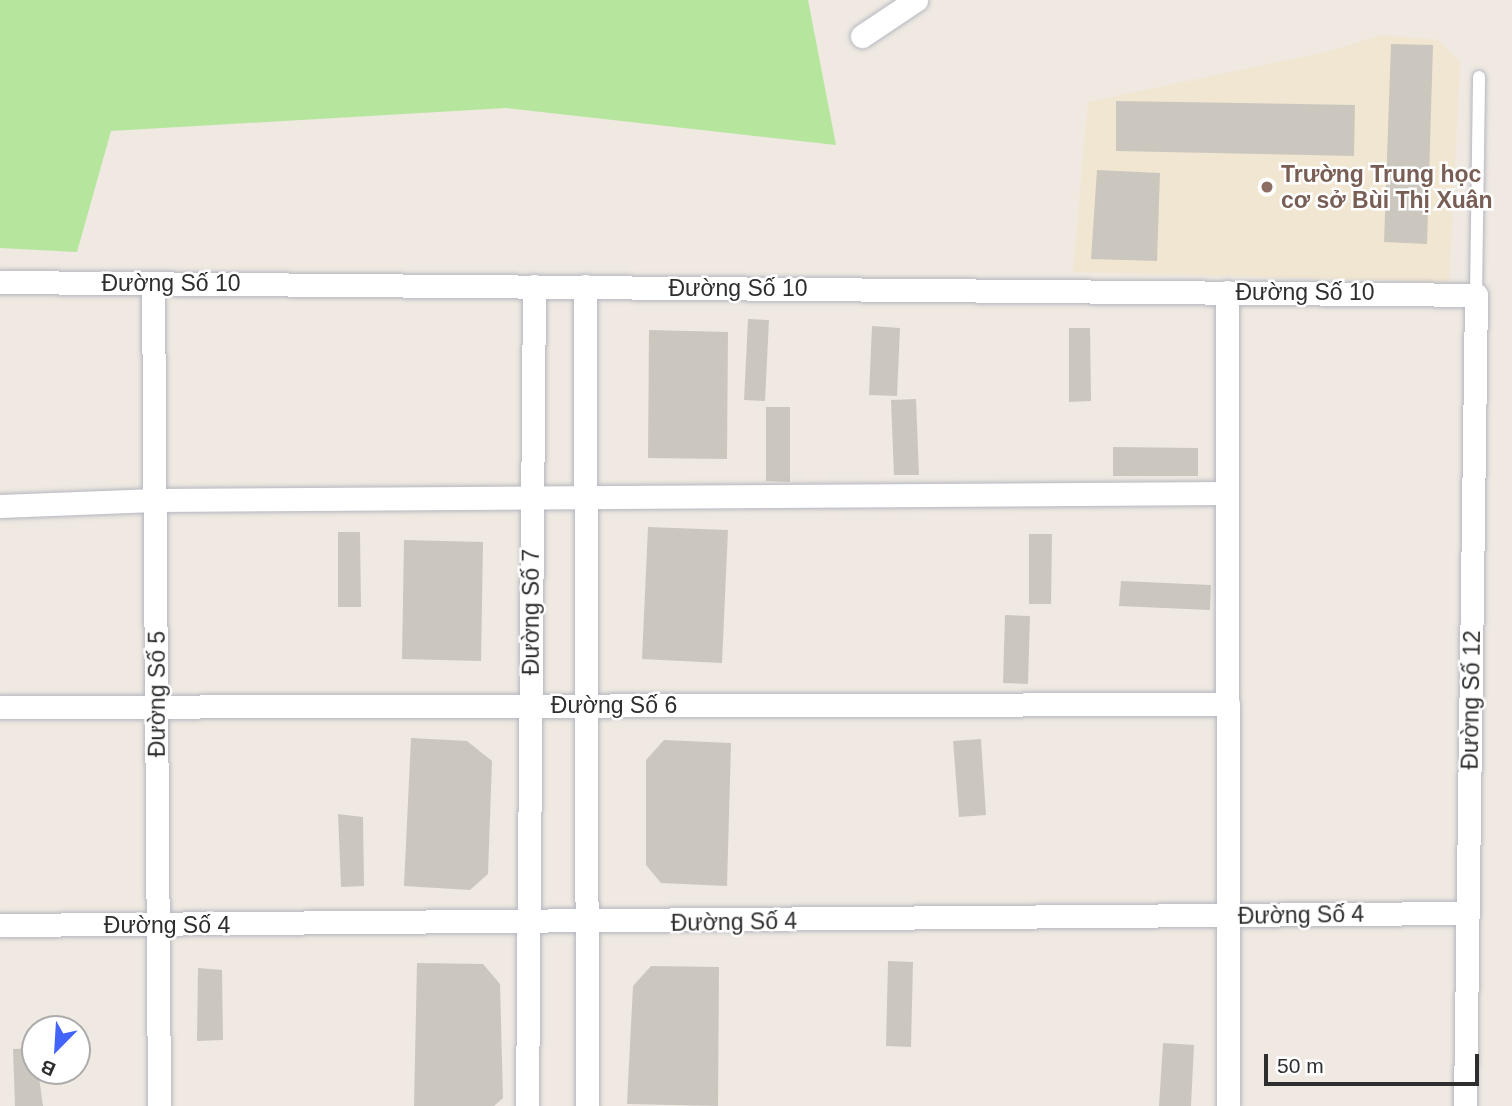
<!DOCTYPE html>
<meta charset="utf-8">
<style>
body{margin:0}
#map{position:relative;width:1512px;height:1106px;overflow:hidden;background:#efe9e1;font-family:Helvetica,sans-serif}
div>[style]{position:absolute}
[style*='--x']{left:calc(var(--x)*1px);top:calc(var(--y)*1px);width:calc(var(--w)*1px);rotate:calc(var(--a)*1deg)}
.education>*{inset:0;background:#f0e6d1}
.green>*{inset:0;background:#b6e59e}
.building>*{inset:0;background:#cbc7bf}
.roads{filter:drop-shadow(0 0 2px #b4b7c1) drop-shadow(0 0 2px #b4b7c1)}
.lane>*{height:12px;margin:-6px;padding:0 6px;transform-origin:6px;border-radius:6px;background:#fff}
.street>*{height:23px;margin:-11.5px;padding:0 11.5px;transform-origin:11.5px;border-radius:11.5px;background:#fff}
.dots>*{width:19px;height:19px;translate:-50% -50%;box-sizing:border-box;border:4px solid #fff;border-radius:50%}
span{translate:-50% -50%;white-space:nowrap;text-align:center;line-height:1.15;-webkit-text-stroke:5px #fff;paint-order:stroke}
.education-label{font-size:23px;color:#785e54;font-weight:700}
.left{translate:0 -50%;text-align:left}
.street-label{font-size:23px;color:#2e2e2e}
.north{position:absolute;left:21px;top:1015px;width:70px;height:70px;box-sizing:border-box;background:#fff;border:2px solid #ababab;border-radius:50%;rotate:204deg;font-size:19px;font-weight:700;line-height:28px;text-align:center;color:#2e2e2e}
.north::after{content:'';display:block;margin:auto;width:24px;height:32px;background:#4264fb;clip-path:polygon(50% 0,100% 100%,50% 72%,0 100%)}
.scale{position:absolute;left:1264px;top:1054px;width:215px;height:32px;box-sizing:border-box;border:4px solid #2e2e2e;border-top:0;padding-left:9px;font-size:21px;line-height:24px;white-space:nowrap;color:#2e2e2e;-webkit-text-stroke:5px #fff;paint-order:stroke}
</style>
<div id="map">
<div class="education">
<i style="clip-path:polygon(1382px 35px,1438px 40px,1460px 62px,1449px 282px,1073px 272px,1088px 102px,1326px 52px)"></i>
</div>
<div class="green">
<i style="clip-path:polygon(0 0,808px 0,836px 145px,506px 108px,111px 131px,77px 252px,0 248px)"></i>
</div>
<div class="building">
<i style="clip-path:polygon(1391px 44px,1433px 45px,1427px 244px,1384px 242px)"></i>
<i style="clip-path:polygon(1116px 101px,1355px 105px,1354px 156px,1116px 151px)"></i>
<i style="clip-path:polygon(1097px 170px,1160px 173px,1157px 261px,1091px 259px)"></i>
<i style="clip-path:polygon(748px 319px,769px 320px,765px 401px,744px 400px)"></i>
<i style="clip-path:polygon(872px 326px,900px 328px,897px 396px,869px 395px)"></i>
<i style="clip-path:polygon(1069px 328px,1090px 328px,1091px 401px,1069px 402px)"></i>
<i style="clip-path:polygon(649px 330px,728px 332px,727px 459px,648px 458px)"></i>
<i style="clip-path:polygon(916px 399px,919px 475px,894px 475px,891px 400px)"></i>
<i style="clip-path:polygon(766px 407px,790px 407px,790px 482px,766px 481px)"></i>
<i style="clip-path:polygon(1113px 447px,1198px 448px,1198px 476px,1113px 476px)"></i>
<i style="clip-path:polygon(648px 527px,728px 530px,722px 663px,642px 659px)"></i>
<i style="clip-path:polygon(338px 532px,360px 532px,361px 607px,338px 607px)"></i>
<i style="clip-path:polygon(1029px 534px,1052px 534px,1051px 604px,1029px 604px)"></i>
<i style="clip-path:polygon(404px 540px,483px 542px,481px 661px,402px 659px)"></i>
<i style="clip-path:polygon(1121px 581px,1211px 585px,1210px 610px,1119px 606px)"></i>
<i style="clip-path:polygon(1005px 615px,1030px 616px,1028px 684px,1003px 683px)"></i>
<i style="clip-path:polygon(411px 738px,467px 741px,492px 761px,488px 874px,470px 890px,404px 886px)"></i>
<i style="clip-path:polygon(981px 739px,986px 815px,959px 817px,953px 741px)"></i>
<i style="clip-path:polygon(664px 740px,731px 743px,727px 886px,661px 883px,646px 865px,646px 760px)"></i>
<i style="clip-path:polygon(338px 814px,363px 817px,364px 886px,341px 887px)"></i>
<i style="clip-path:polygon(888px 961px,913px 962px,911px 1047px,886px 1046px)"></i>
<i style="clip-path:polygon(417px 963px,483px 964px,500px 984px,503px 1098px,494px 1106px,414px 1106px)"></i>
<i style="clip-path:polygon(651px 966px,719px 967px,718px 1106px,627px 1104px,633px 986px)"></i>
<i style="clip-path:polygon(198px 968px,222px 970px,223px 1040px,197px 1041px)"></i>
<i style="clip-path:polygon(1163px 1043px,1194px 1045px,1191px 1106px,1159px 1106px)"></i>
<i style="clip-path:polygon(35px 1048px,43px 1106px,15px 1106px,13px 1049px)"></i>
</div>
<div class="roads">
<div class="lane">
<i style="--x:1476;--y:295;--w:218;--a:-89.2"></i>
</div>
<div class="street">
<i style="--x:862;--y:36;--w:65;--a:-33.7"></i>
<i style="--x:0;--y:282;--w:1476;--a:0.5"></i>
<i style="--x:1476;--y:295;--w:811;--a:90.78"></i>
<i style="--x:153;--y:283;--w:823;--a:89.58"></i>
<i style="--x:585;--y:286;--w:820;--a:89.86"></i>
<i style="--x:1227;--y:292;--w:814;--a:89.93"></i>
<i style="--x:0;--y:506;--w:155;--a:-2.2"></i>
<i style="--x:155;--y:500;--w:1072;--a:-0.37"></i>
<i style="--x:0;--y:707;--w:1228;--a:-0.14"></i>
<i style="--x:0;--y:925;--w:1468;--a:-0.47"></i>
<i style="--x:527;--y:1106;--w:820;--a:-89.51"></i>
</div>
</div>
<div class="dots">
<i style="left:1267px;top:187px;background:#8d6e63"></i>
</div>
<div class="education-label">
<span class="left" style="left:1281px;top:187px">Trường Trung học<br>cơ sở Bùi Thị Xuân</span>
</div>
<div class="street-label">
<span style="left:171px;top:283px">Đường Số 10</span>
<span style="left:738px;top:288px">Đường Số 10</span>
<span style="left:1305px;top:292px">Đường Số 10</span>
<span style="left:531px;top:612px;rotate:-90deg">Đường Số 7</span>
<span style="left:157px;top:694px;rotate:-90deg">Đường Số 5</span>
<span style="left:1471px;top:700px;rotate:-89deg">Đường Số 12</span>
<span style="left:614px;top:705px">Đường Số 6</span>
<span style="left:1301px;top:915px;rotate:-1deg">Đường Số 4</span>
<span style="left:734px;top:922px;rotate:-1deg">Đường Số 4</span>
<span style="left:167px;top:925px">Đường Số 4</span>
</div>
<div class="north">B</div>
<div class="scale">50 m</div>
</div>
